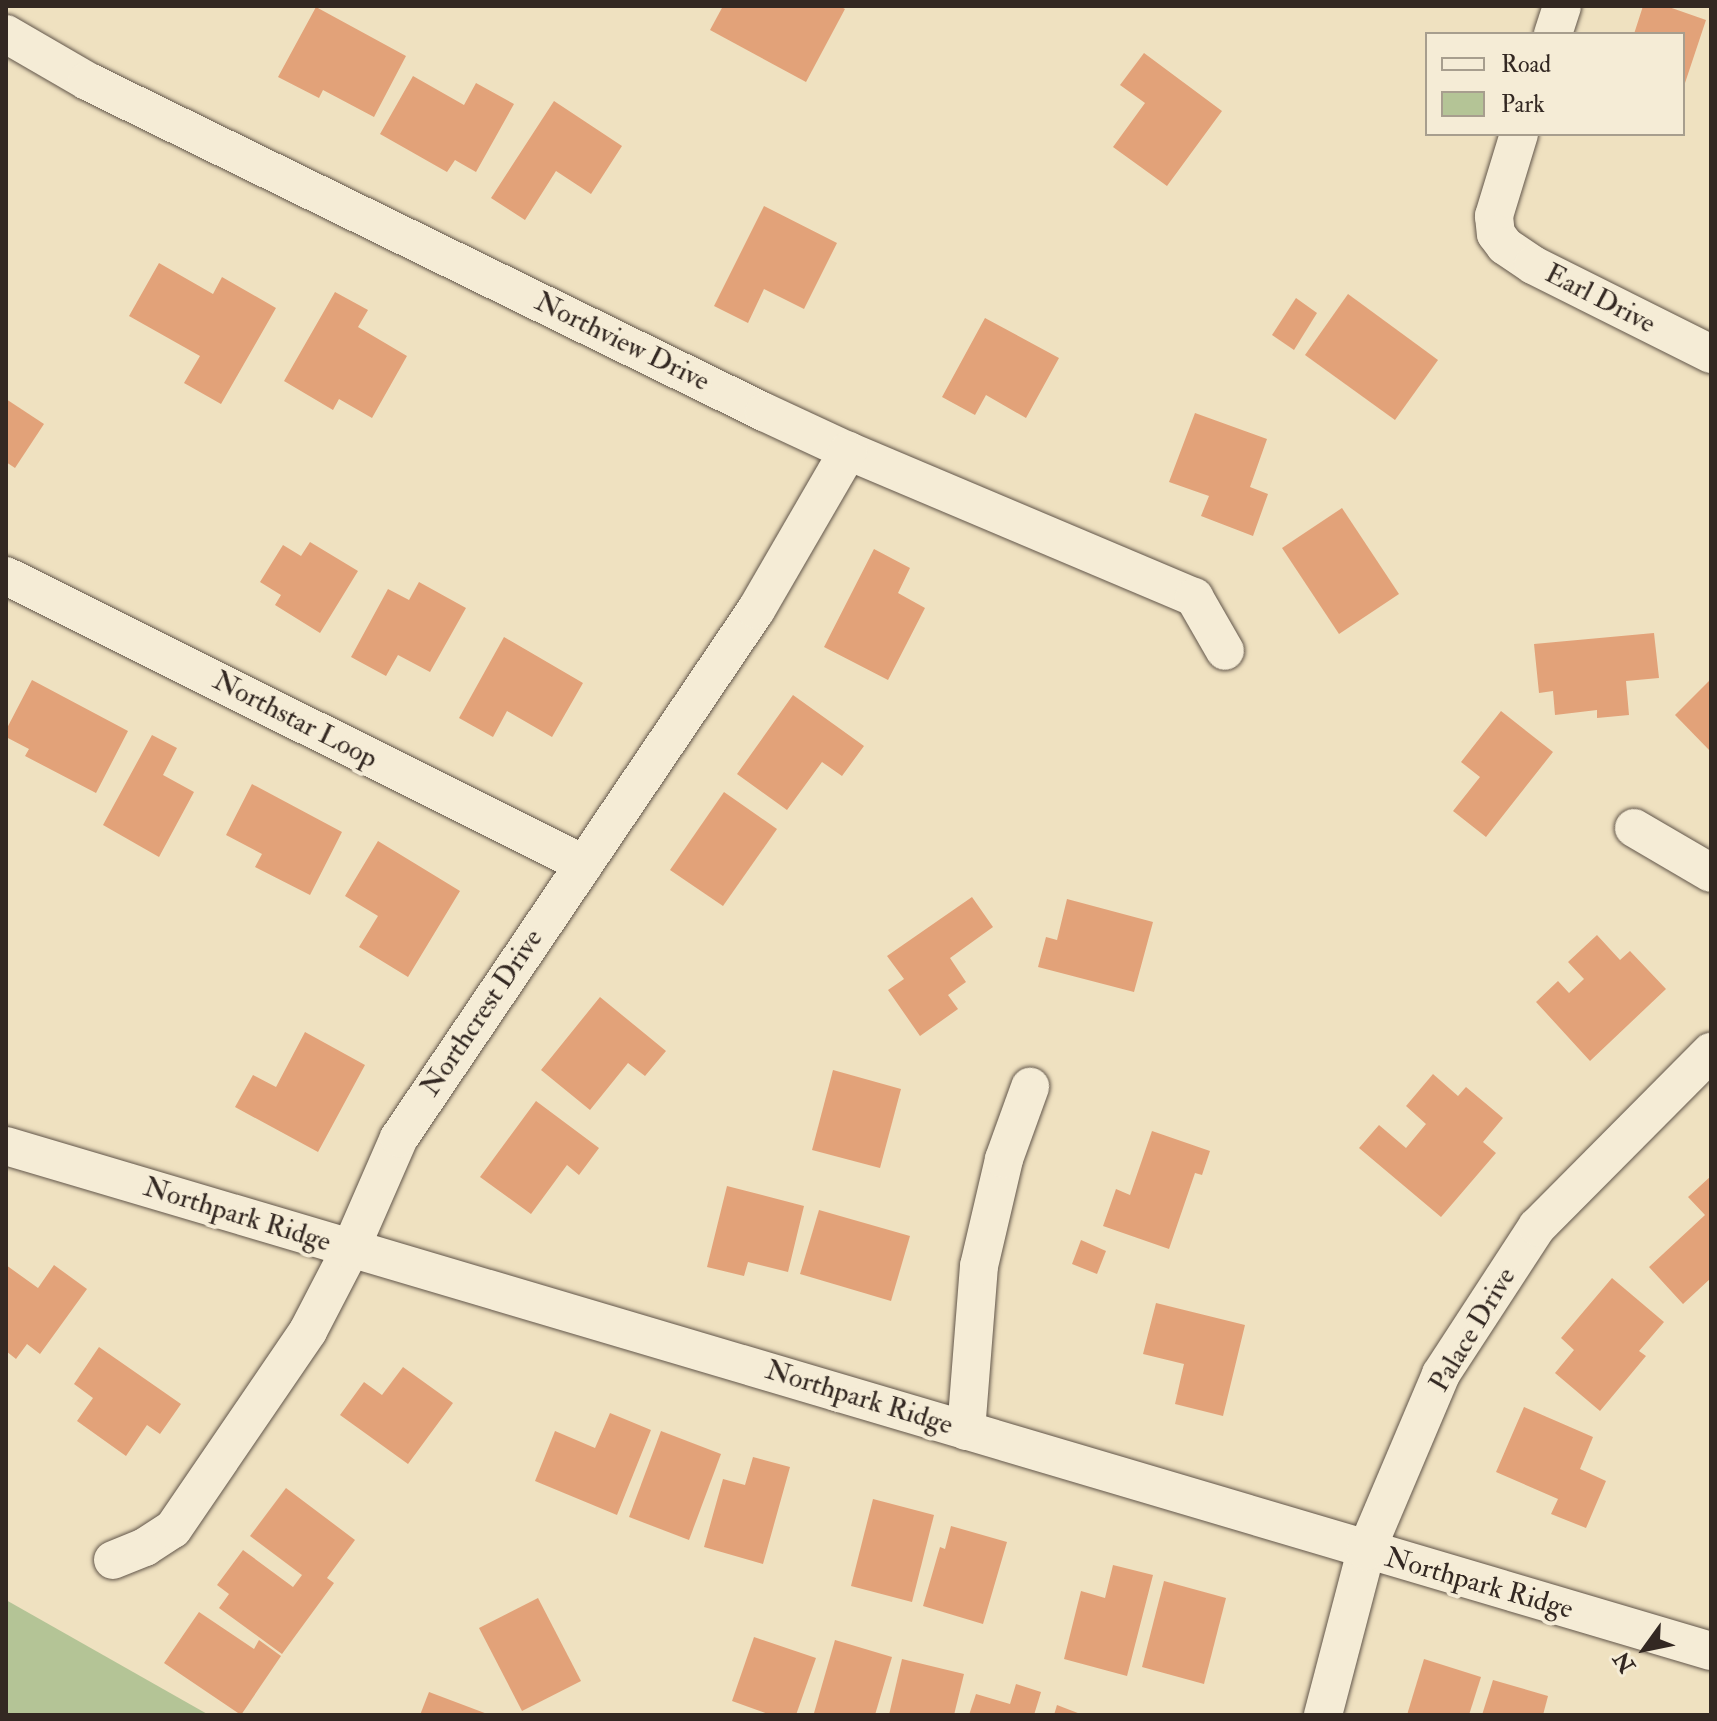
<!DOCTYPE html>
<style>
body{margin:0}
#map{position:relative;width:1717px;height:1721px;overflow:hidden;background:#efe1c0;font-family:"IM FELL Double Pica",serif}
div>[style]{position:absolute}
[style*='--x']{left:calc(var(--x)*1px);top:calc(var(--y)*1px);width:calc(var(--w)*1px);rotate:calc(var(--a)*1deg)}
.green>*{inset:0;background:#b4c496}
.building>*{inset:0;background:#e2a279}
.roads{filter:drop-shadow(0 0 2px #62564a) drop-shadow(0 0 2px #62564a)}
.minor>*{height:38px;margin:-19px;padding:0 19px;transform-origin:19px;border-radius:19px;background:#f5ecd6}
span{translate:-50% -50%;white-space:nowrap;text-align:center;line-height:1.15;-webkit-text-stroke:8px #f5ecd6;paint-order:stroke}
.street-label{font-size:28px;color:#332822}
.frame{position:absolute;inset:0;border:8px solid #332822;pointer-events:none}
.legend{position:absolute;left:1425px;top:32px;width:260px;height:104px;box-sizing:border-box;background:#f5ecd6;border:2px solid #a79e8e;margin:0;padding:10px 14px;list-style:none;font-size:24px;color:#332822}
.legend li{display:flex;align-items:center;gap:16px;height:40px}
.legend b{width:40px;border:2px solid #a79e8e}
.north{position:absolute;left:1605px;top:1609px;width:80px;height:80px;-webkit-text-stroke:6px #f5ecd6;paint-order:stroke;rotate:237deg;font-size:22px;font-weight:700;line-height:32px;text-align:center;color:#332822}
.north::after{content:'';display:block;margin:auto;width:28px;height:36px;background:#332822;clip-path:polygon(50% 0,100% 100%,50% 72%,0 100%)}
</style>
<div id="map">
<div class="green">
<i style="clip-path:polygon(6px 1600px,209px 1715px,6px 1715px)"></i>
</div>
<div class="building">
<i style="clip-path:polygon(723px 6px,839px 6px,845px 9px,806px 82px,710px 30px)"></i>
<i style="clip-path:polygon(1643px 6px,1666px 6px,1706px 20px,1684px 86px,1683px 34px,1634px 34px)"></i>
<i style="clip-path:polygon(316px 7px,406px 56px,374px 117px,323px 90px,319px 98px,278px 77px)"></i>
<i style="clip-path:polygon(1144px 53px,1222px 111px,1167px 186px,1113px 147px,1145px 103px,1120px 85px)"></i>
<i style="clip-path:polygon(413px 76px,464px 105px,476px 83px,514px 104px,476px 172px,455px 160px,447px 172px,380px 134px)"></i>
<i style="clip-path:polygon(554px 101px,622px 146px,591px 194px,556px 171px,525px 220px,491px 198px)"></i>
<i style="clip-path:polygon(764px 206px,837px 243px,804px 309px,764px 289px,748px 323px,714px 306px)"></i>
<i style="clip-path:polygon(159px 263px,213px 294px,222px 277px,276px 308px,221px 404px,184px 383px,200px 356px,129px 316px)"></i>
<i style="clip-path:polygon(335px 292px,368px 310px,358px 327px,407px 356px,372px 418px,339px 399px,333px 410px,284px 381px)"></i>
<i style="clip-path:polygon(1348px 294px,1438px 360px,1395px 420px,1305px 355px)"></i>
<i style="clip-path:polygon(1296px 298px,1317px 313px,1294px 350px,1272px 335px)"></i>
<i style="clip-path:polygon(985px 318px,1059px 358px,1026px 418px,986px 395px,975px 415px,942px 397px)"></i>
<i style="clip-path:polygon(6px 399px,44px 424px,15px 468px,6px 462px)"></i>
<i style="clip-path:polygon(1195px 413px,1267px 439px,1250px 487px,1268px 494px,1253px 536px,1201px 516px,1209px 496px,1169px 482px)"></i>
<i style="clip-path:polygon(1342px 508px,1399px 594px,1339px 634px,1282px 548px)"></i>
<i style="clip-path:polygon(310px 542px,358px 571px,320px 633px,275px 605px,281px 595px,260px 582px,283px 545px,301px 556px)"></i>
<i style="clip-path:polygon(874px 549px,910px 568px,898px 593px,925px 608px,888px 680px,824px 647px)"></i>
<i style="clip-path:polygon(419px 582px,466px 608px,430px 672px,398px 655px,386px 676px,351px 657px,388px 589px,409px 600px)"></i>
<i style="clip-path:polygon(1654px 633px,1659px 678px,1626px 681px,1629px 715px,1597px 718px,1597px 710px,1555px 715px,1553px 691px,1539px 693px,1534px 644px)"></i>
<i style="clip-path:polygon(504px 637px,583px 683px,552px 737px,507px 711px,493px 737px,459px 718px)"></i>
<i style="clip-path:polygon(1711px 679px,1711px 752px,1675px 715px)"></i>
<i style="clip-path:polygon(32px 680px,128px 731px,96px 793px,25px 756px,29px 749px,6px 737px,6px 730px)"></i>
<i style="clip-path:polygon(793px 695px,864px 746px,842px 776px,822px 762px,787px 810px,737px 774px)"></i>
<i style="clip-path:polygon(1501px 711px,1553px 752px,1486px 837px,1453px 811px,1480px 777px,1461px 762px)"></i>
<i style="clip-path:polygon(152px 735px,177px 748px,163px 775px,194px 792px,159px 857px,103px 825px)"></i>
<i style="clip-path:polygon(252px 784px,342px 832px,310px 895px,255px 867px,262px 854px,226px 835px)"></i>
<i style="clip-path:polygon(724px 792px,777px 829px,723px 906px,670px 870px)"></i>
<i style="clip-path:polygon(378px 841px,460px 891px,408px 977px,359px 947px,378px 916px,345px 896px)"></i>
<i style="clip-path:polygon(972px 897px,993px 927px,950px 958px,966px 982px,948px 995px,958px 1009px,920px 1036px,888px 990px,904px 979px,887px 956px)"></i>
<i style="clip-path:polygon(1067px 899px,1153px 922px,1134px 992px,1038px 967px,1046px 937px,1057px 940px)"></i>
<i style="clip-path:polygon(1597px 935px,1620px 960px,1630px 951px,1666px 989px,1590px 1061px,1536px 1002px,1558px 981px,1569px 993px,1584px 979px,1568px 962px)"></i>
<i style="clip-path:polygon(600px 997px,666px 1051px,645px 1076px,628px 1063px,590px 1110px,541px 1070px)"></i>
<i style="clip-path:polygon(305px 1032px,365px 1065px,318px 1152px,235px 1107px,253px 1075px,276px 1087px)"></i>
<i style="clip-path:polygon(833px 1070px,901px 1089px,880px 1168px,812px 1150px)"></i>
<i style="clip-path:polygon(1433px 1074px,1458px 1096px,1466px 1087px,1503px 1118px,1483px 1142px,1496px 1153px,1441px 1217px,1359px 1148px,1379px 1125px,1406px 1148px,1426px 1124px,1406px 1106px)"></i>
<i style="clip-path:polygon(536px 1101px,599px 1148px,579px 1175px,567px 1165px,531px 1214px,480px 1177px)"></i>
<i style="clip-path:polygon(1152px 1131px,1210px 1151px,1202px 1175px,1195px 1173px,1169px 1249px,1103px 1226px,1116px 1189px,1130px 1195px)"></i>
<i style="clip-path:polygon(1711px 1176px,1711px 1278px,1683px 1304px,1649px 1267px,1705px 1215px,1688px 1197px)"></i>
<i style="clip-path:polygon(727px 1186px,804px 1206px,788px 1272px,748px 1262px,744px 1276px,707px 1267px)"></i>
<i style="clip-path:polygon(819px 1210px,910px 1236px,891px 1301px,800px 1274px)"></i>
<i style="clip-path:polygon(1081px 1240px,1106px 1251px,1097px 1274px,1072px 1264px)"></i>
<i style="clip-path:polygon(6px 1265px,38px 1288px,54px 1265px,87px 1289px,40px 1354px,27px 1344px,16px 1359px,6px 1351px)"></i>
<i style="clip-path:polygon(1612px 1278px,1664px 1322px,1639px 1351px,1646px 1356px,1600px 1411px,1555px 1373px,1574px 1350px,1561px 1338px)"></i>
<i style="clip-path:polygon(1156px 1303px,1245px 1325px,1223px 1416px,1175px 1404px,1184px 1364px,1143px 1354px)"></i>
<i style="clip-path:polygon(99px 1347px,181px 1404px,160px 1434px,147px 1425px,126px 1456px,77px 1421px,93px 1398px,74px 1384px)"></i>
<i style="clip-path:polygon(403px 1367px,453px 1403px,408px 1464px,340px 1415px,364px 1382px,382px 1395px)"></i>
<i style="clip-path:polygon(1524px 1407px,1593px 1437px,1580px 1469px,1606px 1481px,1586px 1528px,1551px 1514px,1558px 1499px,1496px 1472px)"></i>
<i style="clip-path:polygon(610px 1413px,651px 1430px,617px 1515px,535px 1481px,555px 1431px,595px 1448px)"></i>
<i style="clip-path:polygon(661px 1431px,721px 1454px,689px 1540px,629px 1517px)"></i>
<i style="clip-path:polygon(753px 1457px,790px 1467px,763px 1564px,704px 1547px,723px 1479px,745px 1485px)"></i>
<i style="clip-path:polygon(286px 1488px,355px 1540px,327px 1578px,334px 1583px,282px 1654px,219px 1608px,229px 1594px,217px 1585px,243px 1550px,293px 1587px,302px 1575px,250px 1536px)"></i>
<i style="clip-path:polygon(873px 1499px,934px 1515px,912px 1602px,851px 1586px)"></i>
<i style="clip-path:polygon(951px 1526px,1007px 1542px,983px 1624px,923px 1606px,940px 1547px,945px 1549px)"></i>
<i style="clip-path:polygon(1113px 1565px,1153px 1575px,1127px 1676px,1064px 1659px,1081px 1591px,1105px 1598px)"></i>
<i style="clip-path:polygon(1164px 1581px,1226px 1598px,1204px 1684px,1142px 1667px)"></i>
<i style="clip-path:polygon(538px 1598px,581px 1681px,522px 1711px,479px 1628px)"></i>
<i style="clip-path:polygon(199px 1612px,254px 1649px,259px 1640px,281px 1656px,241px 1715px,164px 1663px)"></i>
<i style="clip-path:polygon(754px 1637px,816px 1658px,796px 1715px,771px 1715px,732px 1701px)"></i>
<i style="clip-path:polygon(835px 1640px,892px 1657px,875px 1715px,814px 1713px)"></i>
<i style="clip-path:polygon(902px 1659px,964px 1674px,954px 1715px,889px 1715px)"></i>
<i style="clip-path:polygon(1424px 1659px,1481px 1677px,1469px 1715px,1407px 1715px)"></i>
<i style="clip-path:polygon(1493px 1680px,1548px 1696px,1543px 1715px,1482px 1715px)"></i>
<i style="clip-path:polygon(1016px 1684px,1041px 1692px,1034px 1715px,969px 1715px,976px 1694px,1010px 1704px)"></i>
<i style="clip-path:polygon(429px 1692px,490px 1715px,420px 1715px)"></i>
<i style="clip-path:polygon(1057px 1705px,1083px 1715px,1054px 1715px)"></i>
</div>
<div class="roads">
<div class="minor">
<i style="--x:6;--y:34;--w:94;--a:30.1"></i>
<i style="--x:87;--y:81;--w:754;--a:26.06"></i>
<i style="--x:764;--y:412;--w:93;--a:24.9"></i>
<i style="--x:848;--y:451;--w:376;--a:22.9"></i>
<i style="--x:1194;--y:597;--w:62;--a:60.1"></i>
<i style="--x:1553;--y:34;--w:29;--a:-72"></i>
<i style="--x:1519;--y:134;--w:86;--a:107"></i>
<i style="--x:1494;--y:216;--w:18;--a:84"></i>
<i style="--x:1496;--y:234;--w:15;--a:53"></i>
<i style="--x:1505;--y:246;--w:34;--a:34"></i>
<i style="--x:1533;--y:265;--w:199;--a:26.6"></i>
<i style="--x:6;--y:576;--w:646;--a:26.49"></i>
<i style="--x:1634;--y:828;--w:89;--a:30.3"></i>
<i style="--x:6;--y:1146;--w:1778;--a:16.5"></i>
<i style="--x:966;--y:1431;--w:166;--a:-85.5"></i>
<i style="--x:979;--y:1266;--w:110;--a:-76.8"></i>
<i style="--x:1004;--y:1159;--w:77;--a:-70.1"></i>
<i style="--x:113;--y:1560;--w:35;--a:-22"></i>
<i style="--x:145;--y:1547;--w:33;--a:-33"></i>
<i style="--x:173;--y:1529;--w:240;--a:-55.7"></i>
<i style="--x:308;--y:1331;--w:91;--a:-62.6"></i>
<i style="--x:350;--y:1250;--w:122;--a:-66.4"></i>
<i style="--x:399;--y:1138;--w:637;--a:-55.94"></i>
<i style="--x:756;--y:610;--w:184;--a:-59.9"></i>
<i style="--x:1323;--y:1715;--w:170;--a:-75.3"></i>
<i style="--x:1366;--y:1551;--w:192;--a:-67"></i>
<i style="--x:1441;--y:1374;--w:176;--a:-56.9"></i>
<i style="--x:1537;--y:1227;--w:247;--a:-45.2"></i>
</div>
</div>
<div class="street-label">
<span style="left:1600px;top:299px;rotate:27deg">Earl Drive</span>
<span style="left:622px;top:342px;rotate:26deg">Northview Drive</span>
<span style="left:295px;top:720px;rotate:27deg">Northstar Loop</span>
<span style="left:482px;top:1013px;rotate:-56deg">Northcrest Drive</span>
<span style="left:237px;top:1215px;rotate:17deg">Northpark Ridge</span>
<span style="left:1473px;top:1330px;rotate:-59deg">Palace Drive</span>
<span style="left:859px;top:1398px;rotate:17deg">Northpark Ridge</span>
<span style="left:1479px;top:1584px;rotate:16deg">Northpark Ridge</span>
</div>
<div class="frame"></div>
<ul class="legend">
<li><b style="height:10px;background:#f5ecd6"></b>Road</li>
<li><b style="height:22px;background:#b4c496"></b>Park</li>
</ul>
<div class="north">N</div>
</div>
